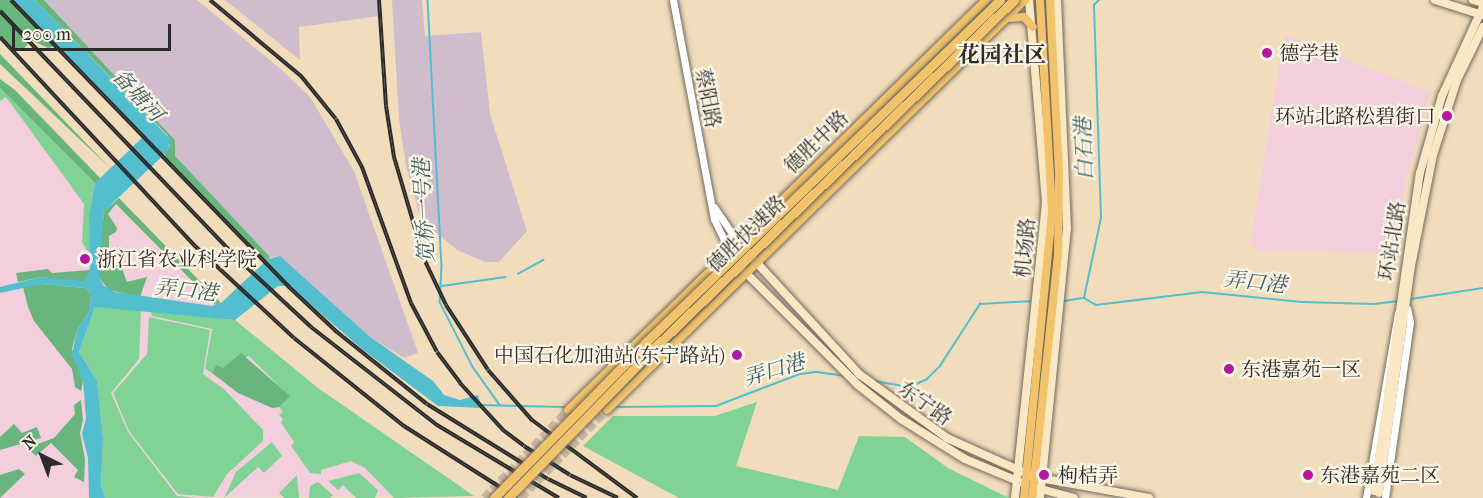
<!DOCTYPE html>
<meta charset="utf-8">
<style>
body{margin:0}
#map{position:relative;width:1483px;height:498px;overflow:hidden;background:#f1ddbc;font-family:"IM FELL French Canon","Noto Serif SC",serif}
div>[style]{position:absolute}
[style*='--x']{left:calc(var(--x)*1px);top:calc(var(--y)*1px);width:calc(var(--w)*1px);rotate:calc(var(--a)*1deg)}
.built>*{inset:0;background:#f3cfde}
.industrial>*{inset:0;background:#cfbdce}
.green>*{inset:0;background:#80d395}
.forest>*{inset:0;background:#68b57e}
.water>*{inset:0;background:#53bece}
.stream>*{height:1.5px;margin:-0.75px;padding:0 0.75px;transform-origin:0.75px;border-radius:0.75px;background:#53bece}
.primary-tunnel>*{height:8px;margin-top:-4px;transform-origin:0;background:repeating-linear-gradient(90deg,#c9b99f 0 8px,transparent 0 12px)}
.roads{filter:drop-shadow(0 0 2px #70695e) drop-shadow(0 0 2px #70695e)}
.tertiary>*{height:7px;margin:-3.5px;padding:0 3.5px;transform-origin:3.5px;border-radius:3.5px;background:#fff}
.secondary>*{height:8px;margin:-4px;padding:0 4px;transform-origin:4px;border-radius:4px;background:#fae7c3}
.primary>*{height:8px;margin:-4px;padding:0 4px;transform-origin:4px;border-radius:4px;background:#f2c36a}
.rail>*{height:4px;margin-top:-2px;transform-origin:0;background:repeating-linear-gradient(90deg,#fcf5e5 0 4.5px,#2b2b2b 0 9px);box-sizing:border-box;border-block:2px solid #2b2b2b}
.bridges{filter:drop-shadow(0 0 2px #70695e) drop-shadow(0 0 2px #70695e)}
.trunk-bridge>*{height:9px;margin:-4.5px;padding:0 4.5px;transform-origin:4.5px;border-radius:4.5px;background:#f2c36a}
.dots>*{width:16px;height:16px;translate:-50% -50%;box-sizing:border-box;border:3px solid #fcf5e5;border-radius:50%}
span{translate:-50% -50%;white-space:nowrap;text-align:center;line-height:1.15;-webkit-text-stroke:4.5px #fcf5e5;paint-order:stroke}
.poi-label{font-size:20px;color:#2b2b2b}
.left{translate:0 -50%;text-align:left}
.right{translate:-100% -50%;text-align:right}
.street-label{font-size:20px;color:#2b2b2b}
.water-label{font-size:21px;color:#395e64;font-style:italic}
.quarter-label{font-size:22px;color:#2b2b2b;font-weight:700}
.north{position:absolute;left:12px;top:426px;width:60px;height:60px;-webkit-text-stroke:4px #fcf5e5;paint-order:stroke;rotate:318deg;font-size:16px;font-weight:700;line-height:24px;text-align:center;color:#2b2b2b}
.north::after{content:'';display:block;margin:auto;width:21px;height:27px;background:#2b2b2b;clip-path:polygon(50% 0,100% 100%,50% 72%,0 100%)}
.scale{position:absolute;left:12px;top:24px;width:159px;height:27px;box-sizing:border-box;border:3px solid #2b2b2b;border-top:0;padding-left:8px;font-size:18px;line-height:21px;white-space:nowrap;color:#2b2b2b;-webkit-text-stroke:4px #fcf5e5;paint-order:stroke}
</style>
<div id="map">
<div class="built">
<i style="clip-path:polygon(1284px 35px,1431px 92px,1406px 180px,1398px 240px,1390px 253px,1258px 251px,1250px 244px)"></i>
<i style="clip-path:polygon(0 88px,216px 305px,318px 388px,474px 496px,0 498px)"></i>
</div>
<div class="industrial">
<i style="clip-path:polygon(44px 0,197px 0,283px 71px,310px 97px,354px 171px,418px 353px,404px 358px,369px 336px,280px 256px,270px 257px,174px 156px,175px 140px)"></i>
<i style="clip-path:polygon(225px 0,379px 0,380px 16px,299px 27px,300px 60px)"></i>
<i style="clip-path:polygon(392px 0,422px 0,425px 36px,481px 32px,490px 114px,527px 231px,499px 262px,485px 262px,457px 250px,421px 220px,406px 166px,399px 119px)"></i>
</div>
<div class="green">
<i style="clip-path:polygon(0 88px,95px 183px,89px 216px,90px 256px,82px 242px,84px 204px,6px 97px,0 101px)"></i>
<i style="clip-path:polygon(107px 306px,141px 310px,139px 359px,111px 393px,128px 432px,177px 496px,197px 498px,105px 498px,101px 485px,103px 438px,97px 381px,79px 352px,95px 307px)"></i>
<i style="clip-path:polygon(150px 311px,235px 320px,318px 388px,474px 496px,394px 498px,365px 468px,351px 461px,321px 470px,321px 474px,310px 473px,291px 446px,294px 442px,281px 423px,283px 419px,279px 415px,283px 412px,279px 407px,289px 396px,249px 356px,223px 368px,216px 366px,212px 373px,205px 369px,212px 329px,152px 316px)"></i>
<i style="clip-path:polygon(149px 317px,210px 330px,203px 374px,224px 389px,263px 430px,263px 441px,227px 474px,213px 497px,178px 494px,129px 431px,113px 393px,147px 354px)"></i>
<i style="clip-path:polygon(757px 402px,736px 466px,838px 490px,859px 436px,905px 437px,948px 468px,1009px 498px,679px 498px,583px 446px,613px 416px,715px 416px)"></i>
<i style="clip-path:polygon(272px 442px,282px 456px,264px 473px,258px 467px,224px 498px,236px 472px)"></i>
<i style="clip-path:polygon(359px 473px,378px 490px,375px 498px,356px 498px,343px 485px,338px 490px,328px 481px)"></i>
<i style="clip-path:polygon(297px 475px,299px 498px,284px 498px,279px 493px)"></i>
<i style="clip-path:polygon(318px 482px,333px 495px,330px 498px,309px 498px,310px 486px)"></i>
</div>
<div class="forest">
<i style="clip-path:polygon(0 0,14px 0,60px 45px,48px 48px,31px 40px,23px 50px,13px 51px,0 37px)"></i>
<i style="clip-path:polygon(35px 0,44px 0,175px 140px,175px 156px,270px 257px,265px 262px,164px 156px,170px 145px,168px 136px)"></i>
<i style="clip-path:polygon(0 54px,109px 167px,0 64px)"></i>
<i style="clip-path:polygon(0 79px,15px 90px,101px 179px,95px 183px,0 88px)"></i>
<i style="clip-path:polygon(119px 198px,221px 303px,216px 305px,116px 204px,108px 214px,117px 228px,116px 232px,109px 236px,109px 257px,99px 258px,104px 211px)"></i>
<i style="clip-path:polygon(120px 263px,127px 282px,147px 277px,140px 297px,109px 290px,99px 278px,99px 267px)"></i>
<i style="clip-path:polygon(48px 269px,52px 273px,90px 270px,85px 282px,41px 277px,18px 282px,16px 273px)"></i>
<i style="clip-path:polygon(42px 284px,85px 288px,91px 294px,90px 310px,77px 330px,72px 349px,83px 381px,81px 391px,75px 387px,72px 369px,34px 321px,28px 307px,23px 287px)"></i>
<i style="clip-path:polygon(241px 353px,290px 396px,279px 407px,272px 408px,238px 393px,212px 373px,216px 365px,223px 368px)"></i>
<i style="clip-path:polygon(81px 400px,83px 420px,80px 433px,85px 459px,84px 482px,74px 477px,78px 470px,51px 443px,36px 456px,27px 448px,54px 438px,75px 414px,74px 405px)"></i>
<i style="clip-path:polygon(14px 424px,22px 433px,37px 427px,41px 438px,0 450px,0 437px)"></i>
<i style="clip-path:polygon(19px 469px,25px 474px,0 498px,0 475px)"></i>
</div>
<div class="water">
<i style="clip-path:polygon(14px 0,35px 0,171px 140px,167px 152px,104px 211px,99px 278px,104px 286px,115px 292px,212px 306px,221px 303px,268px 259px,280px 256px,369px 336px,433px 381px,444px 395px,460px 400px,478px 395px,482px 408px,438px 406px,362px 349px,289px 286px,278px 286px,235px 320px,95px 307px,79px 352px,97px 381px,103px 438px,101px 485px,105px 498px,89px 498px,88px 458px,82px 434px,86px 418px,83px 381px,72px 355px,77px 330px,90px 310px,91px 294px,85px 288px,42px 284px,0 293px,0 287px,41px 277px,85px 281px,90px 268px,89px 216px,95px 183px,144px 136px)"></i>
</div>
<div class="stream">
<i style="--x:428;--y:0;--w:266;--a:87"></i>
<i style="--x:442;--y:266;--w:36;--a:93"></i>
<i style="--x:440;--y:302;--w:73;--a:63.1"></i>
<i style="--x:473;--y:367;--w:47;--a:54.6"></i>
<i style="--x:518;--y:274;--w:29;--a:-29"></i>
<i style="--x:442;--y:286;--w:64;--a:-8.1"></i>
<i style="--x:1084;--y:298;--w:82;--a:-78"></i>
<i style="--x:1101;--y:218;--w:213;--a:-91.9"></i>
<i style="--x:1094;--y:5;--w:7;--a:-45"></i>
<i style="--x:1411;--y:299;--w:73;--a:-8.7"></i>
<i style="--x:1064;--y:301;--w:20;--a:-9"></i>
<i style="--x:1084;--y:298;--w:14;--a:30"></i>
<i style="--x:1096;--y:305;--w:107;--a:-7"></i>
<i style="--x:1202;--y:292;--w:100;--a:5.7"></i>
<i style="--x:1302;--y:302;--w:72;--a:1.6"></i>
<i style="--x:1374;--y:304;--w:23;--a:-7"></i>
<i style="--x:875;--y:381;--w:36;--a:10"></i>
<i style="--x:910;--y:387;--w:19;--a:-25"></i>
<i style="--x:927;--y:379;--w:18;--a:-45"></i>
<i style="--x:940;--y:366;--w:74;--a:-57.2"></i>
<i style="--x:980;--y:304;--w:53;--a:-3.2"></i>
<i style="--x:480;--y:405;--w:85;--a:1.3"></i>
<i style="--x:615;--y:407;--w:101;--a:-0.6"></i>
<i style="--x:716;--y:406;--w:90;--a:-20.9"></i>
<i style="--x:800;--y:374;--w:17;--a:-7"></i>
<i style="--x:817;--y:372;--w:27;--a:8"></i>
</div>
<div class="primary-tunnel">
<i style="--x:484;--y:498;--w:122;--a:-46.3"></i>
<i style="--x:521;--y:498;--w:123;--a:-45.7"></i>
</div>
<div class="roads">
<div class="tertiary">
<i style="--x:673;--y:0;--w:223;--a:79.4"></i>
<i style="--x:714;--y:219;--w:41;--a:64.1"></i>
<i style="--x:714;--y:207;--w:41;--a:55.9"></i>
<i style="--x:1366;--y:498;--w:188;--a:-80.2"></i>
<i style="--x:1385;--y:498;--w:178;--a:-81.9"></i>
<i style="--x:1410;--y:322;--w:14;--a:-102"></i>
</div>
<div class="secondary">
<i style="--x:1435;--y:0;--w:49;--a:17.7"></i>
<i style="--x:1473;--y:0;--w:10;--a:17"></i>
<i style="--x:746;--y:251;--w:167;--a:47.4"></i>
<i style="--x:859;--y:374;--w:109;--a:36"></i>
<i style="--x:947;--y:438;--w:95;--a:24.1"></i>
<i style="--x:1034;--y:477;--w:117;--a:10.3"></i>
<i style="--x:745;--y:272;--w:160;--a:45"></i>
<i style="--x:858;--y:385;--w:55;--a:38.3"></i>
<i style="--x:901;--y:419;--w:75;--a:32"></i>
<i style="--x:965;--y:459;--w:60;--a:22.7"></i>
<i style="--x:1037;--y:488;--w:38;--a:15"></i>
<i style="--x:1374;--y:491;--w:321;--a:-81.8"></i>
<i style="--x:1420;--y:173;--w:80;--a:-74.1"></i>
<i style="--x:1442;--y:96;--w:98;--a:-65.3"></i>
<i style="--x:1379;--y:493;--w:229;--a:-82"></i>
<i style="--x:1411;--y:266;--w:113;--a:-78.8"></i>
<i style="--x:1433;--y:155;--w:79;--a:-72.3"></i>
<i style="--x:1457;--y:80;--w:59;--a:-63.9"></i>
<i style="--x:1015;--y:498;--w:298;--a:-84"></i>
<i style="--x:1046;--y:202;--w:203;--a:-94.8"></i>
<i style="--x:1040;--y:498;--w:270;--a:-84.3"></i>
<i style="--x:1067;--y:229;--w:229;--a:-92.5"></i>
</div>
<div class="primary">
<i style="--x:1007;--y:18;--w:17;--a:-3"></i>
<i style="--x:1024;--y:17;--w:13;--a:48"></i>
<i style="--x:568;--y:410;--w:586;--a:-44.45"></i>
<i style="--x:607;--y:410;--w:586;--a:-44.45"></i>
<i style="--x:1024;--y:498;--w:289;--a:-84.4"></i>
<i style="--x:1052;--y:210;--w:210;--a:-93.3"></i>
<i style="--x:1032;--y:498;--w:244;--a:-83.9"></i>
<i style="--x:1058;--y:255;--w:82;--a:-89.3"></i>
<i style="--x:1059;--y:173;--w:173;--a:-93"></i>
</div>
</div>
<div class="rail">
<i style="--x:11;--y:0;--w:400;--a:45.9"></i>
<i style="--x:289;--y:287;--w:66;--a:43.2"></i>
<i style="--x:337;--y:332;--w:115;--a:38.7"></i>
<i style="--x:427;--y:404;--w:142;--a:31.8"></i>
<i style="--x:548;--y:479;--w:43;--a:26"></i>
<i style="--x:210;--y:0;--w:119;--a:39.9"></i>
<i style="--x:301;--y:76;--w:55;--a:50.9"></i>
<i style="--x:336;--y:119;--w:55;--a:61.6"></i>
<i style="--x:362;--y:167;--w:145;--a:70.2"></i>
<i style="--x:411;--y:303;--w:55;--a:62"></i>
<i style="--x:437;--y:352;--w:39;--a:53"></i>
<i style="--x:460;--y:383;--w:64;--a:47.5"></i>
<i style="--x:503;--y:430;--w:26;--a:37"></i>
<i style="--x:524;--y:446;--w:54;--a:32.2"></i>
<i style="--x:570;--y:475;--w:53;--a:25.6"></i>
<i style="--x:379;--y:0;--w:106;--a:86.2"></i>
<i style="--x:386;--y:106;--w:52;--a:81.1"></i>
<i style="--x:394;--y:157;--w:106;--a:73.6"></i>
<i style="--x:424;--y:259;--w:51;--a:64.4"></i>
<i style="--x:446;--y:305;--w:77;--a:57.1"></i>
<i style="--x:488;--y:370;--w:67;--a:48.7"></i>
<i style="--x:532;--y:420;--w:131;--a:36.6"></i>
<i style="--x:0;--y:11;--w:347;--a:46.2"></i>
<i style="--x:240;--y:261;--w:97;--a:42.9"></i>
<i style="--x:311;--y:327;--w:160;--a:37.9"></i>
<i style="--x:437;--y:425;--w:142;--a:30.9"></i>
<i style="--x:0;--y:37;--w:286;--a:47"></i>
<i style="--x:195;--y:246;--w:135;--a:42.9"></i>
<i style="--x:294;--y:338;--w:141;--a:38.7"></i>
<i style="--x:404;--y:426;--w:134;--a:32.5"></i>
</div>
<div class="bridges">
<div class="trunk-bridge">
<i style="--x:494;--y:498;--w:218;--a:-45.7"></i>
<i style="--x:646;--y:342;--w:492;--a:-44"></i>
<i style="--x:508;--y:498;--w:205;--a:-45.8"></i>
<i style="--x:651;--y:351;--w:505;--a:-44.04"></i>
</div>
</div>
<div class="dots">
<i style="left:1267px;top:53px;background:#b5179e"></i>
<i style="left:1447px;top:116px;background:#b5179e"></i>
<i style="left:85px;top:259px;background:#b5179e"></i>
<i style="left:737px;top:355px;background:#b5179e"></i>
<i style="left:1229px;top:369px;background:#b5179e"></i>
<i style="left:1044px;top:475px;background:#b5179e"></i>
<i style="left:1308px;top:475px;background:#b5179e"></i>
</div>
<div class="poi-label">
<span class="left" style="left:1279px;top:53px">德学巷</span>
<span class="right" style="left:1435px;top:116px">环站北路松碧街口</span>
<span class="left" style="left:97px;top:259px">浙江省农业科学院</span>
<span class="right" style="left:725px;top:355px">中国石化加油站(东宁路站)</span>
<span class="left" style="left:1241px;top:369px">东港嘉苑一区</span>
<span class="left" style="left:1058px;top:475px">枸桔弄</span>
<span class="left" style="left:1320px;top:475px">东港嘉苑二区</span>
</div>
<div class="street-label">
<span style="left:708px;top:98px;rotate:79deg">蔡阳路</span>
<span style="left:816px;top:142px;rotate:-44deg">德胜中路</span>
<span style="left:746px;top:234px;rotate:-44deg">德胜快速路</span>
<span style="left:1392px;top:241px;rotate:-81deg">环站北路</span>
<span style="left:1025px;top:248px;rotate:-85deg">机场路</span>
<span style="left:925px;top:403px;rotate:35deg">东宁路</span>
</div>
<div class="water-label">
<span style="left:138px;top:95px;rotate:47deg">备塘河</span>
<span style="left:1084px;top:149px;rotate:-92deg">白石港</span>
<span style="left:424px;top:211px;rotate:-93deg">笕桥一号港</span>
<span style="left:1255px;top:282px;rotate:6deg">弄口港</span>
<span style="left:186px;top:290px;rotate:6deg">弄口港</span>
<span style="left:774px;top:370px;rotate:-17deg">弄口港</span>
</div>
<div class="quarter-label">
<span style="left:1002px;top:56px">花园社区</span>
</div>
<div class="north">N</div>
<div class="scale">200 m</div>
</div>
